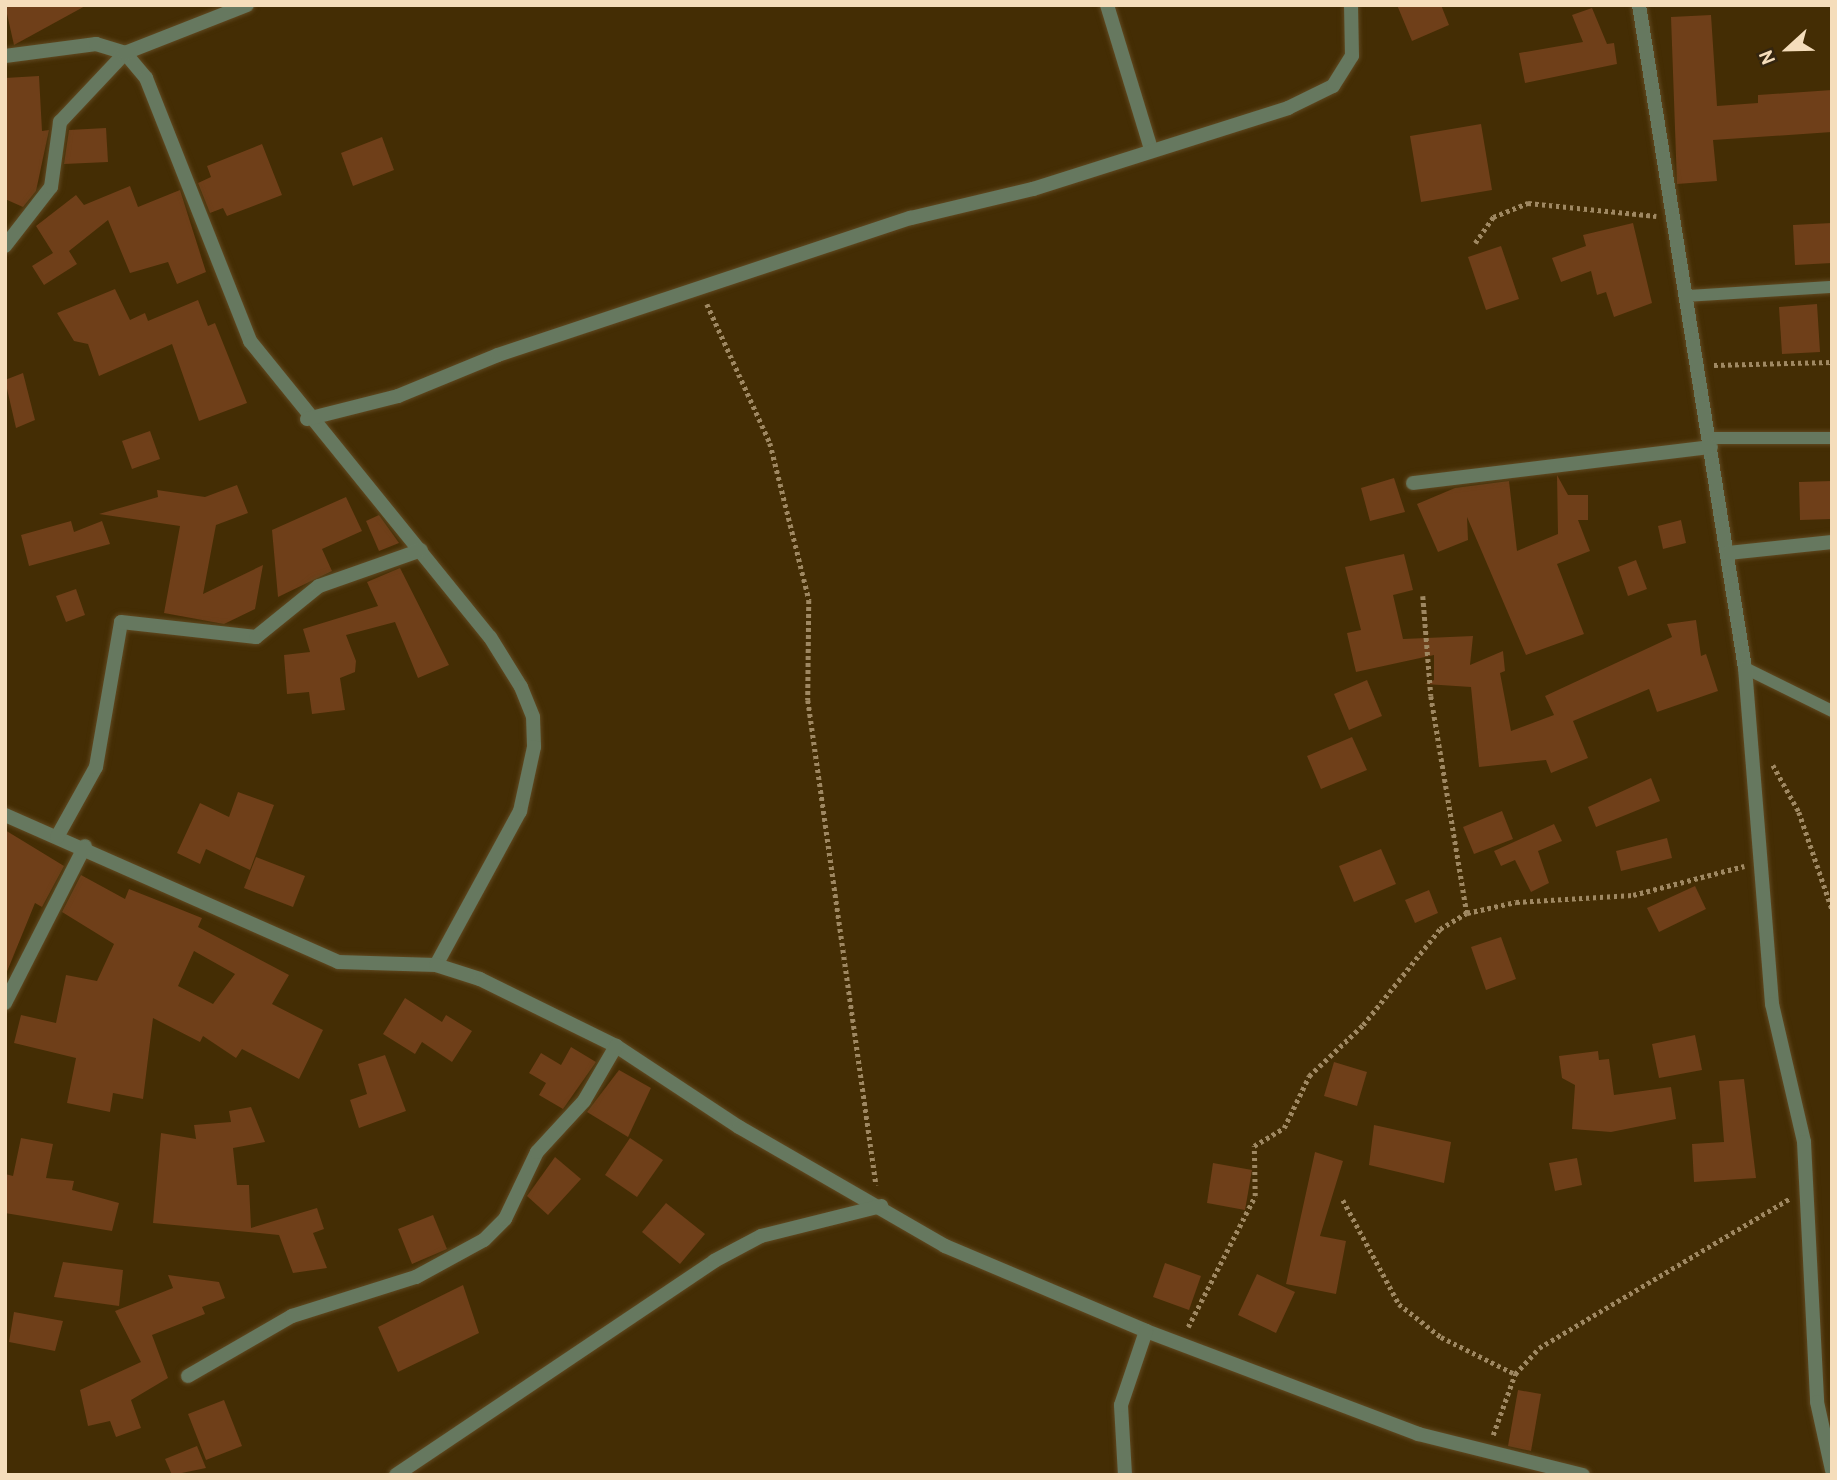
<!DOCTYPE html>
<style>
body{margin:0}
#map{position:relative;width:1837px;height:1480px;overflow:hidden;background:#442d04;font-family:Overpass,sans-serif}
div>[style]{position:absolute}
[style*='--x']{left:calc(var(--x)*1px);top:calc(var(--y)*1px);width:calc(var(--w)*1px);rotate:calc(var(--a)*1deg)}
.building>*{inset:0;background:#6f3f19}
.path>*{height:4.5px;margin-top:-2.25px;transform-origin:0;background:repeating-linear-gradient(90deg,#9f8862 0 3.5px,transparent 0 7px)}
.roads{filter:drop-shadow(0 0 2px #604921) drop-shadow(0 0 2px #604921)}
.lane>*{height:12px;margin:-6px;padding:0 6px;transform-origin:6px;border-radius:6px;background:#66785f}
.street>*{height:14px;margin:-7px;padding:0 7px;transform-origin:7px;border-radius:7px;background:#66785f}
span{translate:-50% -50%;white-space:nowrap;text-align:center;line-height:1.15;-webkit-text-stroke:6px #34250f;paint-order:stroke}
.frame{position:absolute;inset:0;border:7px solid #f5ddbb;pointer-events:none}
.north{position:absolute;left:1753px;top:14px;width:70px;height:70px;-webkit-text-stroke:5px #34250f;paint-order:stroke;rotate:248deg;font-size:19px;font-weight:700;line-height:28px;text-align:center;color:#f5ddbb}
.north::after{content:'';display:block;margin:auto;width:24px;height:32px;background:#f5ddbb;clip-path:polygon(50% 0,100% 100%,50% 72%,0 100%)}
</style>
<div id="map">
<div class="building">
<i style="clip-path:polygon(5px 5px,87px 5px,14px 45px)"></i>
<i style="clip-path:polygon(1397px 5px,1441px 5px,1449px 25px,1412px 41px)"></i>
<i style="clip-path:polygon(1592px 8px,1607px 44px,1614px 43px,1617px 64px,1525px 83px,1519px 53px,1583px 42px,1572px 15px)"></i>
<i style="clip-path:polygon(1711px 15px,1717px 106px,1758px 103px,1758px 95px,1832px 90px,1832px 132px,1713px 140px,1717px 181px,1677px 184px,1671px 17px)"></i>
<i style="clip-path:polygon(39px 76px,42px 131px,49px 130px,36px 191px,23px 207px,5px 199px,5px 78px)"></i>
<i style="clip-path:polygon(1481px 124px,1492px 190px,1421px 202px,1410px 136px)"></i>
<i style="clip-path:polygon(106px 128px,108px 162px,64px 164px,69px 130px)"></i>
<i style="clip-path:polygon(382px 137px,394px 170px,353px 186px,341px 153px)"></i>
<i style="clip-path:polygon(262px 144px,282px 195px,227px 216px,223px 208px,210px 213px,198px 183px,211px 177px,207px 166px)"></i>
<i style="clip-path:polygon(130px 186px,138px 207px,180px 190px,206px 272px,177px 284px,168px 262px,130px 273px,108px 220px,69px 251px,77px 264px,44px 285px,32px 266px,53px 253px,36px 226px,76px 195px,84px 205px)"></i>
<i style="clip-path:polygon(1633px 223px,1652px 303px,1614px 317px,1606px 292px,1597px 295px,1591px 271px,1561px 282px,1552px 258px,1586px 246px,1583px 235px)"></i>
<i style="clip-path:polygon(1832px 223px,1832px 263px,1795px 265px,1793px 225px)"></i>
<i style="clip-path:polygon(1501px 246px,1519px 299px,1486px 310px,1468px 257px)"></i>
<i style="clip-path:polygon(115px 289px,130px 320px,145px 313px,148px 321px,198px 300px,208px 326px,215px 323px,247px 403px,199px 421px,172px 344px,99px 376px,88px 344px,74px 341px,57px 313px)"></i>
<i style="clip-path:polygon(1817px 304px,1820px 352px,1782px 354px,1779px 307px)"></i>
<i style="clip-path:polygon(23px 373px,35px 420px,16px 428px,5px 380px)"></i>
<i style="clip-path:polygon(150px 431px,160px 459px,132px 469px,122px 441px)"></i>
<i style="clip-path:polygon(1557px 475px,1568px 495px,1588px 495px,1588px 520px,1578px 520px,1590px 551px,1557px 564px,1584px 634px,1526px 655px,1467px 517px,1468px 540px,1438px 552px,1417px 504px,1455px 488px,1509px 481px,1517px 551px,1558px 534px)"></i>
<i style="clip-path:polygon(1394px 478px,1405px 512px,1370px 521px,1361px 488px)"></i>
<i style="clip-path:polygon(1832px 481px,1832px 519px,1800px 520px,1799px 482px)"></i>
<i style="clip-path:polygon(237px 485px,248px 513px,216px 525px,203px 594px,263px 565px,255px 609px,224px 624px,164px 613px,180px 526px,99px 514px,158px 497px,157px 490px,205px 497px)"></i>
<i style="clip-path:polygon(346px 497px,362px 531px,322px 549px,332px 571px,278px 597px,272px 530px)"></i>
<i style="clip-path:polygon(379px 515px,399px 543px,379px 551px,366px 521px)"></i>
<i style="clip-path:polygon(1681px 520px,1686px 543px,1663px 549px,1658px 526px)"></i>
<i style="clip-path:polygon(71px 521px,74px 532px,102px 521px,110px 544px,29px 566px,21px 535px)"></i>
<i style="clip-path:polygon(1404px 554px,1413px 590px,1393px 595px,1403px 639px,1473px 636px,1470px 665px,1503px 651px,1505px 671px,1500px 673px,1511px 731px,1554px 715px,1545px 696px,1672px 637px,1667px 624px,1696px 620px,1701px 656px,1706px 654px,1718px 691px,1657px 712px,1649px 689px,1573px 721px,1588px 758px,1551px 773px,1546px 760px,1479px 767px,1471px 687px,1425px 684px,1434px 680px,1434px 655px,1356px 672px,1347px 633px,1361px 630px,1345px 567px)"></i>
<i style="clip-path:polygon(1636px 560px,1647px 589px,1628px 596px,1618px 567px)"></i>
<i style="clip-path:polygon(400px 568px,449px 665px,418px 678px,395px 622px,346px 635px,356px 661px,355px 672px,340px 678px,345px 710px,312px 714px,309px 692px,287px 694px,284px 655px,310px 652px,303px 629px,378px 606px,367px 582px)"></i>
<i style="clip-path:polygon(76px 589px,85px 615px,66px 622px,56px 596px)"></i>
<i style="clip-path:polygon(1367px 680px,1382px 716px,1349px 730px,1334px 694px)"></i>
<i style="clip-path:polygon(1352px 737px,1367px 770px,1321px 789px,1307px 756px)"></i>
<i style="clip-path:polygon(1651px 778px,1660px 801px,1596px 827px,1588px 807px)"></i>
<i style="clip-path:polygon(238px 792px,274px 805px,250px 870px,206px 849px,200px 864px,177px 853px,200px 803px,229px 817px)"></i>
<i style="clip-path:polygon(1502px 811px,1513px 839px,1474px 854px,1463px 827px)"></i>
<i style="clip-path:polygon(1554px 824px,1562px 841px,1538px 851px,1549px 883px,1531px 892px,1515px 860px,1501px 866px,1494px 851px)"></i>
<i style="clip-path:polygon(5px 830px,64px 866px,42px 907px,35px 903px,6px 974px)"></i>
<i style="clip-path:polygon(1667px 838px,1672px 858px,1621px 871px,1616px 851px)"></i>
<i style="clip-path:polygon(1381px 849px,1396px 884px,1354px 902px,1339px 866px)"></i>
<i style="clip-path:polygon(256px 857px,305px 876px,293px 907px,244px 888px)"></i>
<i style="clip-path:polygon(evenodd,81px 875px,125px 899px,129px 889px,202px 918px,198px 927px,289px 975px,272px 1004px,323px 1030px,299px 1079px,242px 1049px,236px 1058px,203px 1036px,200px 1042px,153px 1018px,143px 1099px,113px 1093px,110px 1112px,67px 1103px,76px 1058px,14px 1043px,21px 1015px,56px 1023px,66px 975px,97px 981px,114px 944px,62px 912px,81px 875px,194px 951px,235px 974px,213px 1004px,178px 986px,194px 951px)"></i>
<i style="clip-path:polygon(1695px 886px,1706px 909px,1659px 932px,1647px 908px)"></i>
<i style="clip-path:polygon(1429px 890px,1438px 913px,1415px 923px,1405px 900px)"></i>
<i style="clip-path:polygon(1501px 937px,1516px 979px,1486px 990px,1471px 947px)"></i>
<i style="clip-path:polygon(405px 998px,442px 1022px,446px 1015px,472px 1031px,452px 1062px,422px 1042px,415px 1054px,383px 1034px)"></i>
<i style="clip-path:polygon(1695px 1035px,1702px 1070px,1659px 1078px,1652px 1044px)"></i>
<i style="clip-path:polygon(571px 1047px,596px 1062px,563px 1109px,539px 1095px,546px 1083px,529px 1073px,541px 1053px,561px 1065px)"></i>
<i style="clip-path:polygon(1598px 1051px,1599px 1060px,1609px 1059px,1614px 1095px,1671px 1087px,1676px 1119px,1611px 1132px,1572px 1129px,1575px 1085px,1562px 1078px,1559px 1056px)"></i>
<i style="clip-path:polygon(385px 1055px,406px 1111px,359px 1128px,350px 1100px,367px 1094px,358px 1064px)"></i>
<i style="clip-path:polygon(1334px 1062px,1367px 1072px,1357px 1106px,1324px 1096px)"></i>
<i style="clip-path:polygon(619px 1070px,651px 1088px,628px 1137px,587px 1112px)"></i>
<i style="clip-path:polygon(1744px 1079px,1756px 1178px,1694px 1182px,1692px 1144px,1724px 1142px,1719px 1081px)"></i>
<i style="clip-path:polygon(251px 1107px,265px 1142px,233px 1148px,237px 1185px,249px 1185px,251px 1228px,317px 1208px,324px 1229px,313px 1233px,327px 1268px,293px 1273px,279px 1235px,153px 1223px,161px 1133px,196px 1139px,194px 1125px,231px 1122px,229px 1111px)"></i>
<i style="clip-path:polygon(1374px 1125px,1451px 1142px,1444px 1183px,1369px 1165px)"></i>
<i style="clip-path:polygon(21px 1138px,53px 1144px,46px 1178px,74px 1181px,72px 1190px,119px 1203px,112px 1231px,5px 1213px,5px 1174px,13px 1176px)"></i>
<i style="clip-path:polygon(630px 1138px,663px 1160px,637px 1197px,605px 1175px)"></i>
<i style="clip-path:polygon(1315px 1152px,1343px 1161px,1320px 1236px,1346px 1241px,1336px 1294px,1286px 1284px)"></i>
<i style="clip-path:polygon(555px 1157px,581px 1179px,548px 1215px,527px 1196px)"></i>
<i style="clip-path:polygon(1577px 1158px,1582px 1185px,1555px 1191px,1549px 1163px)"></i>
<i style="clip-path:polygon(1213px 1163px,1252px 1170px,1245px 1210px,1207px 1203px)"></i>
<i style="clip-path:polygon(666px 1203px,705px 1234px,680px 1264px,642px 1232px)"></i>
<i style="clip-path:polygon(433px 1215px,447px 1249px,412px 1264px,398px 1229px)"></i>
<i style="clip-path:polygon(63px 1262px,123px 1270px,119px 1306px,54px 1297px)"></i>
<i style="clip-path:polygon(1165px 1263px,1201px 1276px,1189px 1310px,1153px 1297px)"></i>
<i style="clip-path:polygon(1257px 1274px,1295px 1292px,1276px 1333px,1238px 1315px)"></i>
<i style="clip-path:polygon(168px 1275px,219px 1282px,225px 1298px,202px 1307px,205px 1314px,152px 1335px,168px 1378px,131px 1400px,141px 1428px,116px 1437px,110px 1421px,88px 1426px,80px 1390px,141px 1362px,115px 1311px,173px 1288px)"></i>
<i style="clip-path:polygon(463px 1285px,479px 1333px,398px 1372px,378px 1327px)"></i>
<i style="clip-path:polygon(14px 1312px,63px 1321px,55px 1351px,9px 1342px)"></i>
<i style="clip-path:polygon(1518px 1390px,1541px 1394px,1531px 1451px,1508px 1446px)"></i>
<i style="clip-path:polygon(224px 1400px,242px 1446px,206px 1460px,188px 1414px)"></i>
<i style="clip-path:polygon(197px 1446px,206px 1468px,172px 1475px,165px 1459px)"></i>
</div>
<div class="path">
<i style="--x:1475;--y:243;--w:32;--a:-55"></i>
<i style="--x:1493;--y:217;--w:38;--a:-22"></i>
<i style="--x:1528;--y:203;--w:129;--a:5.8"></i>
<i style="--x:707;--y:304;--w:153;--a:65.6"></i>
<i style="--x:770;--y:443;--w:162;--a:76"></i>
<i style="--x:809;--y:600;--w:100;--a:90.6"></i>
<i style="--x:808;--y:700;--w:490;--a:82"></i>
<i style="--x:1714;--y:365;--w:118;--a:-1.5"></i>
<i style="--x:1423;--y:596;--w:100;--a:85.4"></i>
<i style="--x:1431;--y:696;--w:220;--a:80.6"></i>
<i style="--x:1773;--y:765;--w:54;--a:61"></i>
<i style="--x:1799;--y:812;--w:102;--a:71.2"></i>
<i style="--x:1343;--y:1200;--w:118;--a:61.7"></i>
<i style="--x:1399;--y:1304;--w:53;--a:38.2"></i>
<i style="--x:1441;--y:1337;--w:83;--a:26.6"></i>
<i style="--x:1188;--y:1327;--w:147;--a:-62.9"></i>
<i style="--x:1255;--y:1196;--w:50;--a:-91.1"></i>
<i style="--x:1254;--y:1146;--w:35;--a:-31"></i>
<i style="--x:1284;--y:1128;--w:58;--a:-64.3"></i>
<i style="--x:1309;--y:1076;--w:74;--a:-43.4"></i>
<i style="--x:1363;--y:1025;--w:123;--a:-51.3"></i>
<i style="--x:1440;--y:929;--w:31;--a:-31"></i>
<i style="--x:1467;--y:913;--w:50;--a:-12.7"></i>
<i style="--x:1516;--y:902;--w:117;--a:-3.4"></i>
<i style="--x:1633;--y:895;--w:115;--a:-14.6"></i>
<i style="--x:1493;--y:1435;--w:65;--a:-70.2"></i>
<i style="--x:1515;--y:1374;--w:35;--a:-47"></i>
<i style="--x:1539;--y:1348;--w:293;--a:-30.8"></i>
</div>
<div class="roads">
<div class="lane">
<i style="--x:1687;--y:296;--w:145;--a:-3.6"></i>
<i style="--x:1710;--y:438;--w:122;--a:0"></i>
<i style="--x:1745;--y:668;--w:97;--a:26.3"></i>
</div>
<div class="street">
<i style="--x:1107;--y:5;--w:151;--a:73"></i>
<i style="--x:1639;--y:5;--w:671;--a:80.92"></i>
<i style="--x:1745;--y:668;--w:337;--a:85.4"></i>
<i style="--x:1772;--y:1004;--w:142;--a:76.9"></i>
<i style="--x:1804;--y:1142;--w:260;--a:87.1"></i>
<i style="--x:1817;--y:1402;--w:70;--a:77.6"></i>
<i style="--x:5;--y:56;--w:92;--a:-7.5"></i>
<i style="--x:96;--y:44;--w:30;--a:17"></i>
<i style="--x:125;--y:53;--w:33;--a:50"></i>
<i style="--x:146;--y:78;--w:283;--a:68.4"></i>
<i style="--x:250;--y:341;--w:381;--a:51"></i>
<i style="--x:490;--y:637;--w:59;--a:58.2"></i>
<i style="--x:521;--y:687;--w:32;--a:68"></i>
<i style="--x:533;--y:717;--w:30;--a:88"></i>
<i style="--x:534;--y:747;--w:66;--a:102.3"></i>
<i style="--x:520;--y:811;--w:175;--a:118.6"></i>
<i style="--x:5;--y:246;--w:75;--a:-52.1"></i>
<i style="--x:51;--y:187;--w:66;--a:-82.1"></i>
<i style="--x:60;--y:122;--w:95;--a:-46.7"></i>
<i style="--x:125;--y:53;--w:131;--a:-21.5"></i>
<i style="--x:307;--y:419;--w:94;--a:-14.2"></i>
<i style="--x:398;--y:396;--w:108;--a:-22.3"></i>
<i style="--x:498;--y:355;--w:435;--a:-18.4"></i>
<i style="--x:911;--y:218;--w:125;--a:-13.4"></i>
<i style="--x:1033;--y:189;--w:268;--a:-17.6"></i>
<i style="--x:1288;--y:108;--w:50;--a:-26.1"></i>
<i style="--x:1333;--y:86;--w:36;--a:-58"></i>
<i style="--x:1352;--y:56;--w:51;--a:-91.1"></i>
<i style="--x:1413;--y:483;--w:300;--a:-6.9"></i>
<i style="--x:1728;--y:553;--w:105;--a:-6"></i>
<i style="--x:5;--y:815;--w:364;--a:23.8"></i>
<i style="--x:338;--y:962;--w:98;--a:1.8"></i>
<i style="--x:436;--y:965;--w:46;--a:17.7"></i>
<i style="--x:480;--y:979;--w:152;--a:26.2"></i>
<i style="--x:616;--y:1046;--w:147;--a:33.4"></i>
<i style="--x:739;--y:1127;--w:238;--a:30"></i>
<i style="--x:945;--y:1246;--w:218;--a:22.9"></i>
<i style="--x:1146;--y:1331;--w:291;--a:20.7"></i>
<i style="--x:1418;--y:1434;--w:170;--a:14"></i>
<i style="--x:57;--y:837;--w:80;--a:-60.9"></i>
<i style="--x:96;--y:767;--w:147;--a:-80.2"></i>
<i style="--x:121;--y:622;--w:136;--a:6.3"></i>
<i style="--x:256;--y:637;--w:81;--a:-39"></i>
<i style="--x:319;--y:586;--w:108;--a:-19.4"></i>
<i style="--x:5;--y:1003;--w:176;--a:-63"></i>
<i style="--x:188;--y:1376;--w:120;--a:-30"></i>
<i style="--x:292;--y:1316;--w:130;--a:-17.5"></i>
<i style="--x:416;--y:1277;--w:77;--a:-28.6"></i>
<i style="--x:484;--y:1240;--w:30;--a:-45"></i>
<i style="--x:505;--y:1219;--w:74;--a:-64.5"></i>
<i style="--x:537;--y:1152;--w:69;--a:-47.3"></i>
<i style="--x:584;--y:1101;--w:64;--a:-59.8"></i>
<i style="--x:396;--y:1475;--w:383;--a:-33.9"></i>
<i style="--x:714;--y:1261;--w:53;--a:-28"></i>
<i style="--x:761;--y:1236;--w:124;--a:-14"></i>
<i style="--x:1125;--y:1475;--w:70;--a:-93.3"></i>
<i style="--x:1121;--y:1405;--w:78;--a:-71.3"></i>
</div>
</div>
<div class="frame"></div>
<div class="north">N</div>
</div>
